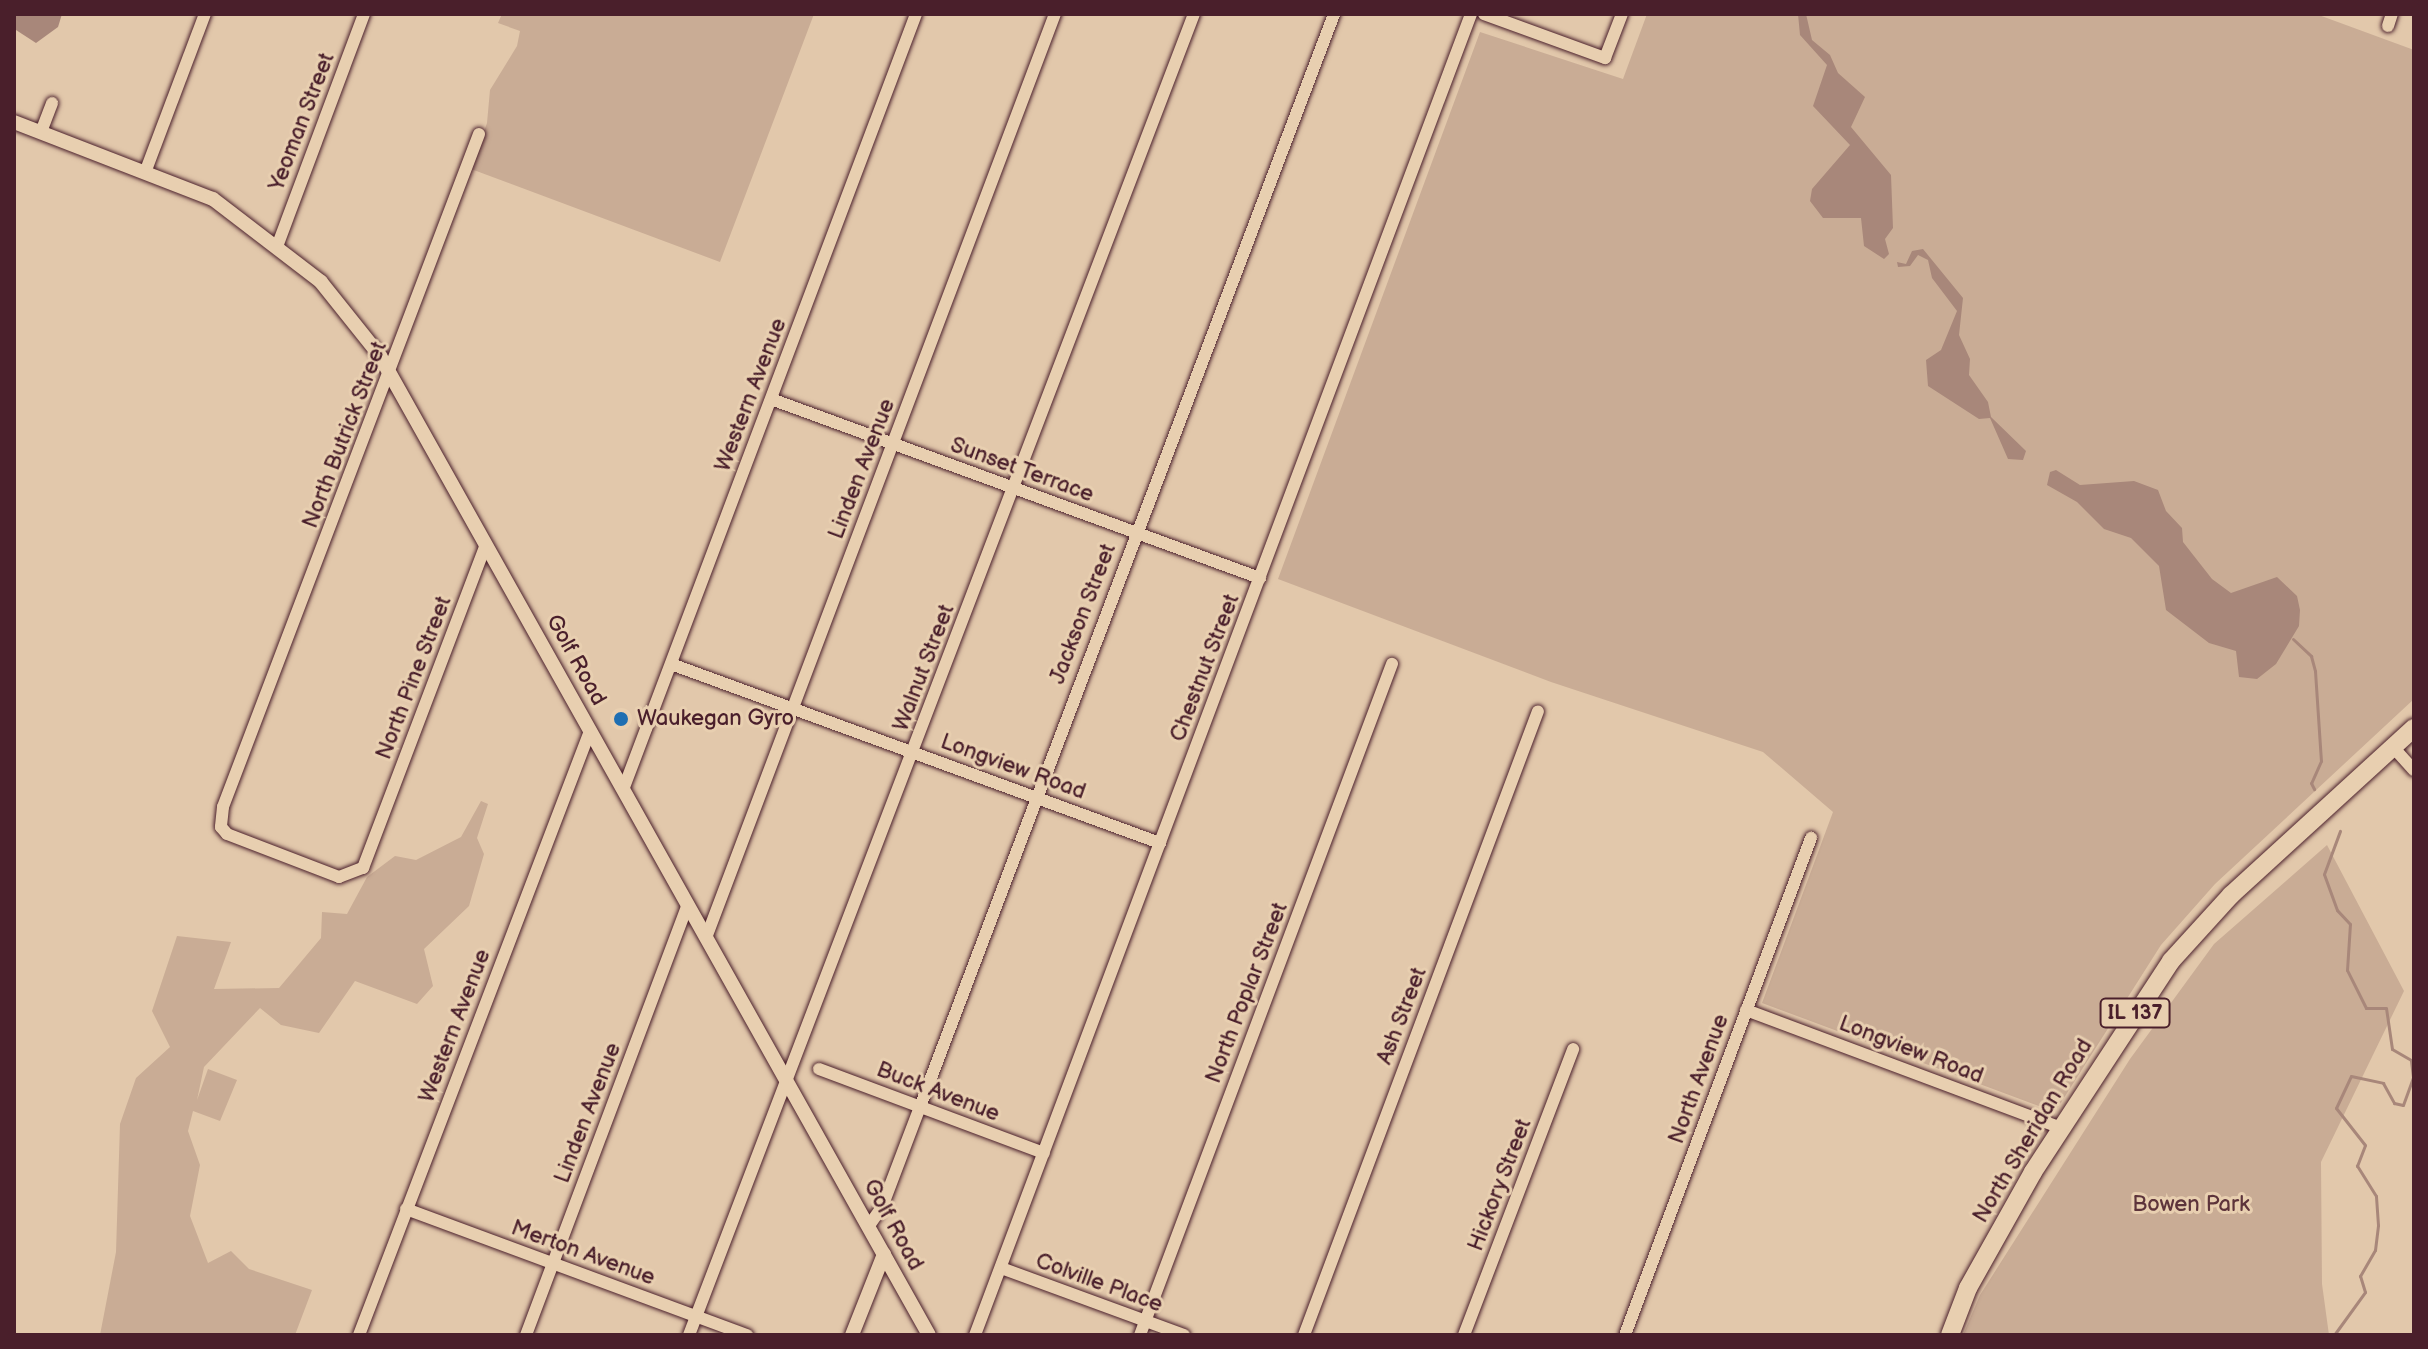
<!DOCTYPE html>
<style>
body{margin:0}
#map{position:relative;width:2428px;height:1349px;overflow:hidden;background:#e2c8ab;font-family:"Balsamiq Sans",sans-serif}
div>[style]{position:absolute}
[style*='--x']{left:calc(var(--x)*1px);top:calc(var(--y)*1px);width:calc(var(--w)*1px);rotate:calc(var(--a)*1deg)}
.green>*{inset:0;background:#c9ac95}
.water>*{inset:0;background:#a8877a}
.stream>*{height:3px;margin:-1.5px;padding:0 1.5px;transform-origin:1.5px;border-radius:1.5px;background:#a8877a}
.roads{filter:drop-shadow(0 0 2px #4a1f2b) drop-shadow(0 0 2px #4a1f2b)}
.minor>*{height:12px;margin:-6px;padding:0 6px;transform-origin:6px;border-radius:6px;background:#e8cfb0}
.tertiary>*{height:14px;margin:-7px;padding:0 7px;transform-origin:7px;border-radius:7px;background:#e8cfb0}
.primary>*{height:18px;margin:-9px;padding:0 9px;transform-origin:9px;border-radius:9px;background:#e8cfb0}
.dots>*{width:22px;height:22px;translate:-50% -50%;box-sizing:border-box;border:4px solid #e8cfb0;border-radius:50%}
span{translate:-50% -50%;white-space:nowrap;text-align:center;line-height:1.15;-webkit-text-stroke:6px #e8cfb0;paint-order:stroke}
.shield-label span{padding:2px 6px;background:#e8cfb0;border:2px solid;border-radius:6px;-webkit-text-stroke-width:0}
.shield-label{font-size:20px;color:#4a1f2b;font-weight:700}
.street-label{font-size:22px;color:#4a1f2b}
.poi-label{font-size:22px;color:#4a1f2b}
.left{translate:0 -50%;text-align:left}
.park-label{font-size:22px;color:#5d343b}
.frame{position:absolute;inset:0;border:16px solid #4a1f2b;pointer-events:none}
</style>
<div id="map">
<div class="green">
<i style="clip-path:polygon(502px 14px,814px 14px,720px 262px,471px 169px,487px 123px,490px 90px,517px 46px,520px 31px,498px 23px)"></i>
<i style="clip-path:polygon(1647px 14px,2316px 14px,2414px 50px,2414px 699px,2215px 884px,2161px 945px,2055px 1112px,1762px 1003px,1833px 812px,1763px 752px,1551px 682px,1278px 579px,1480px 32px,1623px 79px)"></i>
<i style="clip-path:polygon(481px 801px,488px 804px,477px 838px,484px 854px,469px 906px,424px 949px,433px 986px,417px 1004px,355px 981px,319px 1033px,281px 1025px,260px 1008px,204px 1067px,197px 1100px,208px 1069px,237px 1080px,220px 1121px,193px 1111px,188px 1131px,200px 1165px,190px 1216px,208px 1263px,231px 1251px,249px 1269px,312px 1290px,295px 1335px,100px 1335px,116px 1252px,120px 1124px,136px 1078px,170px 1047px,152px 1011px,177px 936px,231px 942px,214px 989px,279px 988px,321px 938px,322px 912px,347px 914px,367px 877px,395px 856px,416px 860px,461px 837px)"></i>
<i style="clip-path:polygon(2327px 845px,2404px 991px,2321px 1162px,2322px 1284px,2329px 1335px,1963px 1335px,1980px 1295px,2130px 1059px,2214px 944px)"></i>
</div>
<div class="water">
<i style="clip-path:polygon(14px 14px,62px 14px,58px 27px,36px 43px,16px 30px)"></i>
<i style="clip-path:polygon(1798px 14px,1806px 14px,1812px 40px,1830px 55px,1838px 73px,1865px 97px,1851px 127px,1891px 175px,1893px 228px,1885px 239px,1889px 254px,1884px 259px,1864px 246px,1861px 218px,1823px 218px,1810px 201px,1812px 189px,1850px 145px,1813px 106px,1827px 65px,1800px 35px)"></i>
<i style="clip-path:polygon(1923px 249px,1963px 298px,1959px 335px,1970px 359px,1969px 375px,1988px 402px,1991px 417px,2026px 451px,2023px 460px,2008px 459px,1990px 418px,1979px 419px,1928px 386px,1926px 360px,1941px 350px,1957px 311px,1932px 278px,1928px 260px,1918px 255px,1910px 266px,1898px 267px,1897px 262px,1906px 264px,1912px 251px)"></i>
<i style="clip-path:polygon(2056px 470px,2080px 485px,2134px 481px,2158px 490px,2166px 511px,2182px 528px,2183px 542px,2212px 579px,2231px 593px,2277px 577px,2297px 596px,2300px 610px,2299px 626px,2276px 664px,2257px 679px,2239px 677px,2236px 651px,2209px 643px,2166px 610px,2159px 566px,2131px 538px,2104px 529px,2077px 502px,2047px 485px,2050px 472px)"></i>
</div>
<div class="stream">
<i style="--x:2293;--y:639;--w:25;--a:43"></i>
<i style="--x:2311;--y:656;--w:16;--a:75"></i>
<i style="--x:2315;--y:671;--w:90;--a:86.2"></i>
<i style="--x:2321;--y:761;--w:24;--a:114"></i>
<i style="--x:2311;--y:783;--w:7;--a:63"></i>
<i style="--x:2334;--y:1335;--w:53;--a:-54.2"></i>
<i style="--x:2365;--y:1292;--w:17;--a:-107"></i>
<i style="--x:2360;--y:1276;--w:30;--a:-60"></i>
<i style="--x:2375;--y:1250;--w:25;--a:-83"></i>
<i style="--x:2378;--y:1225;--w:29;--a:-94"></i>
<i style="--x:2376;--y:1196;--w:36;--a:-122"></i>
<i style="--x:2357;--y:1166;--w:22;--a:-69"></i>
<i style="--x:2365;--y:1145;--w:47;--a:-128.1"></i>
<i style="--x:2336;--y:1108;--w:35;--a:-65"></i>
<i style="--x:2351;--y:1076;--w:33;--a:12"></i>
<i style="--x:2383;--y:1083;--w:23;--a:61"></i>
<i style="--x:2394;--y:1103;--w:9;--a:13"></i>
<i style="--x:2403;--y:1105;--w:30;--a:-70"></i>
<i style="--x:2413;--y:1077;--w:17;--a:-97"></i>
<i style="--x:2411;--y:1060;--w:22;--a:-150"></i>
<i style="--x:2392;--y:1049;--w:41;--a:-98.3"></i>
<i style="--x:2386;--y:1008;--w:20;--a:180"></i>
<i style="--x:2366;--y:1008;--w:42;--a:-116.6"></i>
<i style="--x:2347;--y:970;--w:46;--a:-86.3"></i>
<i style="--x:2350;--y:924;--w:19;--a:-133"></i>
<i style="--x:2337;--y:910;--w:38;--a:-110"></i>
<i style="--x:2324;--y:874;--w:46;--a:-69.6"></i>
</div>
<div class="roads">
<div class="minor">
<i style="--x:1484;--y:14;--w:129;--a:20"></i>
<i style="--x:1605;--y:58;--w:47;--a:-68.9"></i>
<i style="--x:2388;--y:26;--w:13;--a:-72"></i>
<i style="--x:41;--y:132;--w:31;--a:-69"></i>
<i style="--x:479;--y:134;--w:720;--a:110.83"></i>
<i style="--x:223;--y:807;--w:20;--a:96"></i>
<i style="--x:221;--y:827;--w:9;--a:49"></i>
<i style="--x:227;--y:834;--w:120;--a:21"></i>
<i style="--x:339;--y:877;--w:26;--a:-21"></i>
<i style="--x:363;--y:868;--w:346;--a:-69.2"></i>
<i style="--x:146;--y:170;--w:167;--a:-69.3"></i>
<i style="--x:278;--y:244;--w:246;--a:-69.5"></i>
<i style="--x:771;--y:399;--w:521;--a:20.11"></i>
<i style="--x:671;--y:664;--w:521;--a:20.11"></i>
<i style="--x:2393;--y:747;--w:31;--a:48"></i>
<i style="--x:623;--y:790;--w:829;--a:-69.31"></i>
<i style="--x:706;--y:938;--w:988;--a:-69.31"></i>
<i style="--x:1746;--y:1010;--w:336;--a:20.5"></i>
<i style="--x:819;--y:1069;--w:240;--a:20.5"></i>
<i style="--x:406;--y:1209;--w:364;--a:20.3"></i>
<i style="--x:868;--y:1227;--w:24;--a:-55"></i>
<i style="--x:882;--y:1207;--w:107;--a:-69.2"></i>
<i style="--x:920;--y:1107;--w:1169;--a:-69.25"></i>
<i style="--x:1001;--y:1268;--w:195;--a:20.1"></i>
<i style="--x:359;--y:1335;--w:647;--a:-69.07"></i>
<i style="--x:526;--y:1335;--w:460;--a:-69.4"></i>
<i style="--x:689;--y:1335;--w:1414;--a:-69.08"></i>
<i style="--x:975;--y:1335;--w:1411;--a:-69.42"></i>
<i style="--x:1140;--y:1335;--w:717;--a:-69.42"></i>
<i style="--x:1304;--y:1335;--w:666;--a:-69.44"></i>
<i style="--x:1464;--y:1335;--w:306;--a:-69.1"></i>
<i style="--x:1625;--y:1335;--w:531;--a:-69.48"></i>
</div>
<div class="tertiary">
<i style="--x:14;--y:122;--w:213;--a:21.2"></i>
<i style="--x:213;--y:199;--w:136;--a:37.5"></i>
<i style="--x:321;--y:282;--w:95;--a:51.4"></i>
<i style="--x:380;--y:356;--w:1122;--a:60.72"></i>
<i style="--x:852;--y:1335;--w:87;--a:-68.4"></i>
</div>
<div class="primary">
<i style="--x:1950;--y:1335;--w:50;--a:-69"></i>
<i style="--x:1968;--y:1288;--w:133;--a:-60.7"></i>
<i style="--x:2033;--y:1172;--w:252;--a:-56.8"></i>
<i style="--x:2171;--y:961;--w:89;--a:-47.7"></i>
<i style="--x:2231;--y:895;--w:248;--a:-42.4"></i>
</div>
</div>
<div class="dots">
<i style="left:621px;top:719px;background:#1f6fb2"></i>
</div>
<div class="shield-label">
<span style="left:2135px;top:1013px">IL 137</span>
</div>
<div class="street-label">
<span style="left:302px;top:122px;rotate:-69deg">Yeoman Street</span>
<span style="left:751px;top:395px;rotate:-69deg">Western Avenue</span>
<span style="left:345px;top:435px;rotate:-69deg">North Butrick Street</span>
<span style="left:862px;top:469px;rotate:-69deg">Linden Avenue</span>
<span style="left:1022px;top:470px;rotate:20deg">Sunset Terrace</span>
<span style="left:1083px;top:614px;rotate:-69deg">Jackson Street</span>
<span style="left:576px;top:660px;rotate:61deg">Golf Road</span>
<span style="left:924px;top:668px;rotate:-69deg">Walnut Street</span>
<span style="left:1205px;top:668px;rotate:-69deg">Chestnut Street</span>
<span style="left:414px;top:678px;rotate:-69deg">North Pine Street</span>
<span style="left:1013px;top:767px;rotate:20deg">Longview Road</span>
<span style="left:1247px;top:993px;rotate:-69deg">North Poplar Street</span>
<span style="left:1402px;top:1016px;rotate:-69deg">Ash Street</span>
<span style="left:455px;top:1026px;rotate:-69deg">Western Avenue</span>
<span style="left:1911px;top:1050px;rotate:21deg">Longview Road</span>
<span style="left:1699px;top:1079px;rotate:-70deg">North Avenue</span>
<span style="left:938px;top:1092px;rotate:21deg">Buck Avenue</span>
<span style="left:588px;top:1113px;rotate:-69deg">Linden Avenue</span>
<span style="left:2033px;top:1131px;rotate:-59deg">North Sheridan Road</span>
<span style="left:1500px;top:1185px;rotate:-69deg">Hickory Street</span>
<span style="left:893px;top:1225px;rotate:61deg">Golf Road</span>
<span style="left:583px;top:1253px;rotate:20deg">Merton Avenue</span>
<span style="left:1099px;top:1283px;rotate:20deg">Colville Place</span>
</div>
<div class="poi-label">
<span class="left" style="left:637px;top:719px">Waukegan Gyro</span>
</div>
<div class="park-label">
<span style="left:2191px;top:1205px">Bowen Park</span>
</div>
<div class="frame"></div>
</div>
